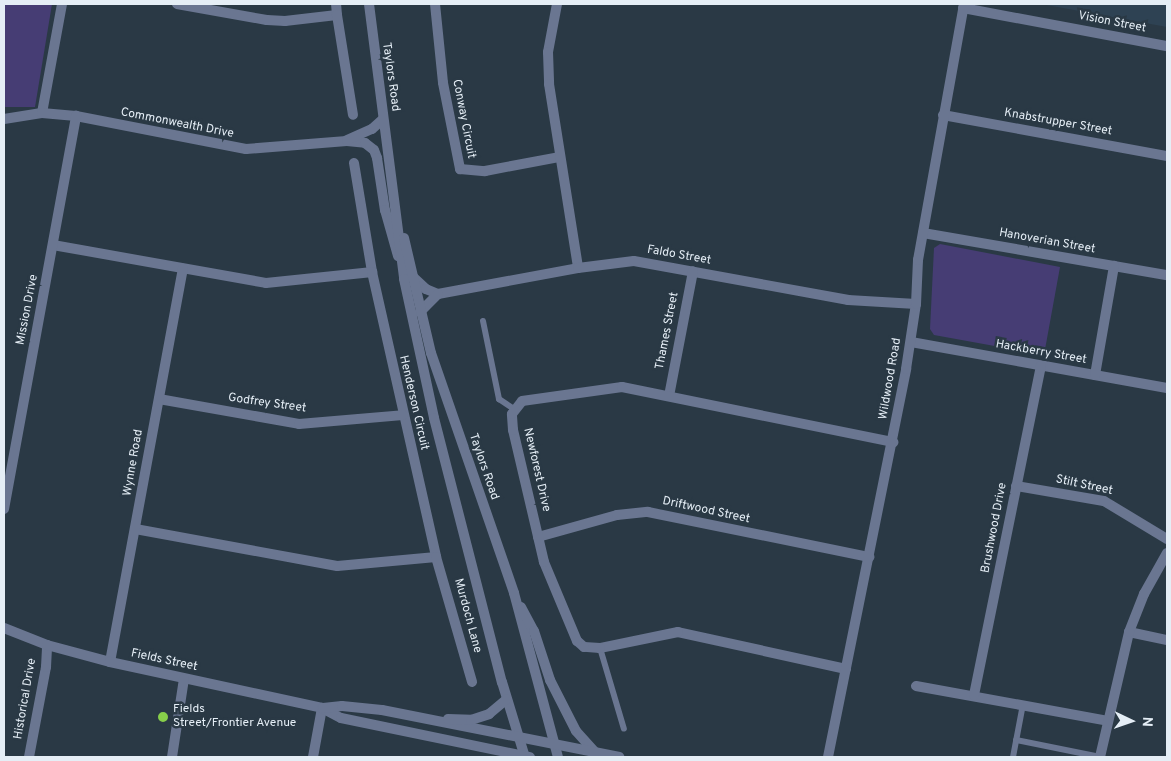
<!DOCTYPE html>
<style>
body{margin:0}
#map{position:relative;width:1171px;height:761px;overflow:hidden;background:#2a3945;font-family:Overpass,sans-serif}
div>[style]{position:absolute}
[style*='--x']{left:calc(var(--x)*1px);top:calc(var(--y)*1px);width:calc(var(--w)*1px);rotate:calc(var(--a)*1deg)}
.built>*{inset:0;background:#2e4253}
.green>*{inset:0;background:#463d74}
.service>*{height:6px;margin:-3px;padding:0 3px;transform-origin:3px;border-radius:3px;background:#6a7691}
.minor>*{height:10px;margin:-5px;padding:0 5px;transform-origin:5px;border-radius:5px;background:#6a7691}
.tertiary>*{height:10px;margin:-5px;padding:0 5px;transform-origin:5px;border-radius:5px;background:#6a7691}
.dots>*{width:14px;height:14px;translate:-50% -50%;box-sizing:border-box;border:2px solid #2a3945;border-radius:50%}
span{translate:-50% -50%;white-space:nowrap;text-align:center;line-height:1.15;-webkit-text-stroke:5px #2a3945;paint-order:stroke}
.street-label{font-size:12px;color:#e5eef6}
.poi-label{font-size:12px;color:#e5eef6}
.left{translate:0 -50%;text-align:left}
.frame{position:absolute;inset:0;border:5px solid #e5eef6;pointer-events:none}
.north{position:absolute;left:1106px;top:696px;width:50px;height:50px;-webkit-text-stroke:4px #2a3945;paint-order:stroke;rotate:93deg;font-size:14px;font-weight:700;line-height:20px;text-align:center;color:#e5eef6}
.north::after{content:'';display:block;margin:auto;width:18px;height:22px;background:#e5eef6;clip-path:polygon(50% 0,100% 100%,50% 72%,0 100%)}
</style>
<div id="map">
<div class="built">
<i style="clip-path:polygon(1041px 4px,1167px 4px,1167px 27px)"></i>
</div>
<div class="green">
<i style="clip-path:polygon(4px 4px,52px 4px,35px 107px,4px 107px)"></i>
<i style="clip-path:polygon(940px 244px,1060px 267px,1044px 355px,934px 335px,930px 329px,934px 248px)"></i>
</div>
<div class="service">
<i style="--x:483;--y:321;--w:80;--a:78.4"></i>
<i style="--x:499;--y:399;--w:18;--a:34"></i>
<i style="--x:600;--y:648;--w:84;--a:73.5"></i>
<i style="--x:1016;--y:740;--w:86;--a:11.4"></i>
<i style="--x:1013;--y:757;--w:54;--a:-79.3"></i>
</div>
<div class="minor">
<i style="--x:177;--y:4;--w:91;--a:10.1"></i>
<i style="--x:267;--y:20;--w:18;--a:3"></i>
<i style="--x:285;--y:21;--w:52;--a:-6.6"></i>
<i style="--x:337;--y:15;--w:11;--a:-95"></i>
<i style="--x:435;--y:4;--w:79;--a:84.2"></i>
<i style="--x:443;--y:83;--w:88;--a:78.8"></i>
<i style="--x:460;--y:169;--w:25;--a:5"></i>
<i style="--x:485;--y:171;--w:75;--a:-10.7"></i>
<i style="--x:557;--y:4;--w:49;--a:100.6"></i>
<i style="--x:548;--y:52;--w:32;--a:88"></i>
<i style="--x:549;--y:84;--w:186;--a:81"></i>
<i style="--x:337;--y:15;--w:101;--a:80.9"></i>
<i style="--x:42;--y:113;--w:111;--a:-79.6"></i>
<i style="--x:943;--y:115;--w:228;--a:10.4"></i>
<i style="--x:4;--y:119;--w:38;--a:-9"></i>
<i style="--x:42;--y:113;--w:34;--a:5"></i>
<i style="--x:76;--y:116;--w:173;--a:11"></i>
<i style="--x:246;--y:149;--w:101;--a:-4.5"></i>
<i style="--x:347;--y:141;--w:18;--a:6"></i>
<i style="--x:365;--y:143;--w:11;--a:38"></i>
<i style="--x:374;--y:150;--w:9;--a:69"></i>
<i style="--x:377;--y:158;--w:53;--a:81.3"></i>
<i style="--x:385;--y:210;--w:48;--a:74.2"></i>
<i style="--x:347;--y:140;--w:27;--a:-24"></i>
<i style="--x:372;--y:129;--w:15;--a:-42"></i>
<i style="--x:354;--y:163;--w:110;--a:80.6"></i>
<i style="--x:923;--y:233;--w:248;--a:9.8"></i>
<i style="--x:53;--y:245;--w:216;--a:10.1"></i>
<i style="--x:266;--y:283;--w:107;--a:-5.9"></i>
<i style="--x:372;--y:272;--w:292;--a:77.3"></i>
<i style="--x:436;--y:557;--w:99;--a:174.8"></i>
<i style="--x:337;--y:566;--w:205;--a:-169.6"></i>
<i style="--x:413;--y:277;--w:18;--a:43"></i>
<i style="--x:426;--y:289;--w:13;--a:23"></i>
<i style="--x:438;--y:294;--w:142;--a:-10.5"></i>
<i style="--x:578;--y:268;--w:56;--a:-7.1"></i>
<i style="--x:634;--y:261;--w:218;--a:10.3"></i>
<i style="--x:848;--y:300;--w:68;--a:3.4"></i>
<i style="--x:420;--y:312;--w:25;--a:-45"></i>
<i style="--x:911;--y:342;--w:260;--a:10.2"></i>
<i style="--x:1095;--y:375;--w:111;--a:-80.1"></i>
<i style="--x:669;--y:396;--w:127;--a:-79.1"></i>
<i style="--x:159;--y:399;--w:142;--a:10.1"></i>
<i style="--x:299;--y:424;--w:104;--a:-4.9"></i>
<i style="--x:1016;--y:486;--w:89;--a:9.7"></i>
<i style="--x:1104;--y:501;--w:74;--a:31.1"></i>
<i style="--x:4;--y:509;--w:400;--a:-79.6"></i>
<i style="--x:538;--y:537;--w:82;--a:-15.6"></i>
<i style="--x:617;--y:515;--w:31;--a:-6"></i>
<i style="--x:648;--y:512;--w:226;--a:11.5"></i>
<i style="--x:436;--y:557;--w:130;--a:73.9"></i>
<i style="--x:1129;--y:632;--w:39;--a:12"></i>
<i style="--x:110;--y:662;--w:400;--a:-79.5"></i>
<i style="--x:846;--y:669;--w:172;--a:-167.6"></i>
<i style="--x:678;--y:632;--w:80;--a:168.4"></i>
<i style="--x:600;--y:648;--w:16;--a:-176"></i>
<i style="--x:584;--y:647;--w:9;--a:-139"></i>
<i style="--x:577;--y:641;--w:86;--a:-112.7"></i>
<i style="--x:544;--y:562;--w:136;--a:-103.2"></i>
<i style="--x:513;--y:430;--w:16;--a:-94"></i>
<i style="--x:512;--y:414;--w:16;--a:-52"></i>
<i style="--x:522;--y:401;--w:101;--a:-8"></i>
<i style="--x:622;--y:387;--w:277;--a:11.5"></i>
<i style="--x:916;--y:686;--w:195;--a:10.3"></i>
<i style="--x:974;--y:695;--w:336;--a:-78.5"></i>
<i style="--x:29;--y:757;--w:92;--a:-79.3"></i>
<i style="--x:46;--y:667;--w:22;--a:-87"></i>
<i style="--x:313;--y:757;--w:50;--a:-79.6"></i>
</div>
<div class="tertiary">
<i style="--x:369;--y:4;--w:277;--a:82.7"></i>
<i style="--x:404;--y:279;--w:142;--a:77.8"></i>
<i style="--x:434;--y:418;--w:273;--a:75.6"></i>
<i style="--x:502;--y:682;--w:78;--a:73"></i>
<i style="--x:963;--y:8;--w:208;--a:10.6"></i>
<i style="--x:404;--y:238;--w:118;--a:76.8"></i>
<i style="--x:431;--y:353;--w:254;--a:70.9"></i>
<i style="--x:514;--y:593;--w:170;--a:75"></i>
<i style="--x:521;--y:607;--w:27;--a:62"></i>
<i style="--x:534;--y:631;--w:52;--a:71.9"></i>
<i style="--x:550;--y:680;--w:57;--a:63"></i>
<i style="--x:576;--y:731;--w:27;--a:48"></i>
<i style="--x:4;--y:628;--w:46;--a:21.6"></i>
<i style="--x:47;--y:645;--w:65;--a:15.1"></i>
<i style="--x:110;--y:662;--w:217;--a:12.2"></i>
<i style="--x:322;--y:708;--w:21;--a:28"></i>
<i style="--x:341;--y:718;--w:193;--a:11.7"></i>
<i style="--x:323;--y:708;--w:19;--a:-6"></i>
<i style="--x:342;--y:706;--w:40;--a:5.7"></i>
<i style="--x:382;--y:710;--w:242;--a:11.2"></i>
<i style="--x:448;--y:719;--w:23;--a:2"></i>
<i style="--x:471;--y:720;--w:19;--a:-18"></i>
<i style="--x:489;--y:714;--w:23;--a:-40"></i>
<i style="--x:172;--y:757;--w:79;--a:-81.3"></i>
<i style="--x:828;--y:757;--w:396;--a:-78.6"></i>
<i style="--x:906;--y:369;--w:66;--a:-81.3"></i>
<i style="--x:916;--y:304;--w:44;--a:-87.4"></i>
<i style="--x:918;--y:260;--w:260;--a:-79.8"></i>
<i style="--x:1100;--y:757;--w:128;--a:-76.9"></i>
<i style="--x:1129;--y:632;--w:41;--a:-68.5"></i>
<i style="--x:1144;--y:594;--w:47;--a:-60.7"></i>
</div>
<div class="dots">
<i style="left:163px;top:717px;background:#87cf4a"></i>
</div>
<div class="street-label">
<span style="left:1112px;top:23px;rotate:11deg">Vision Street</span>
<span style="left:390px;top:77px;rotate:82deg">Taylors Road</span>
<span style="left:463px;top:119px;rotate:79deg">Conway Circuit</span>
<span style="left:1058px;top:123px;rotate:10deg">Knabstrupper Street</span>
<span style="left:177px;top:124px;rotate:11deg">Commonwealth Drive</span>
<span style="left:1047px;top:242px;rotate:10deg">Hanoverian Street</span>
<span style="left:679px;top:256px;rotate:10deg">Faldo Street</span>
<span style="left:28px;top:310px;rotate:-79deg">Mission Drive</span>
<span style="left:668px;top:331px;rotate:-79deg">Thames Street</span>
<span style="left:1041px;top:353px;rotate:10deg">Hackberry Street</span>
<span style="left:891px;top:379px;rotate:-80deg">Wildwood Road</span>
<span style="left:413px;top:403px;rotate:77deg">Henderson Circuit</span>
<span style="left:267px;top:404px;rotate:8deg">Godfrey Street</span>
<span style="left:134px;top:463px;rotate:-80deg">Wynne Road</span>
<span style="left:483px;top:467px;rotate:71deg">Taylors Road</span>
<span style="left:536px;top:470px;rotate:77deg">Newforest Drive</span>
<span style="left:1084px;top:486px;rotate:12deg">Stilt Street</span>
<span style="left:706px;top:511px;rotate:12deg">Driftwood Street</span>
<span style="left:995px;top:528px;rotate:-79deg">Brushwood Drive</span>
<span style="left:467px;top:616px;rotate:75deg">Murdoch Lane</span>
<span style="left:164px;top:661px;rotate:12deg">Fields Street</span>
<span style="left:26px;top:699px;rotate:-80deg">Historical Drive</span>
</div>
<div class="poi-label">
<span class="left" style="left:173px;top:717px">Fields<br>Street/Frontier Avenue</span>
</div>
<div class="frame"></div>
<div class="north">N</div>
</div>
